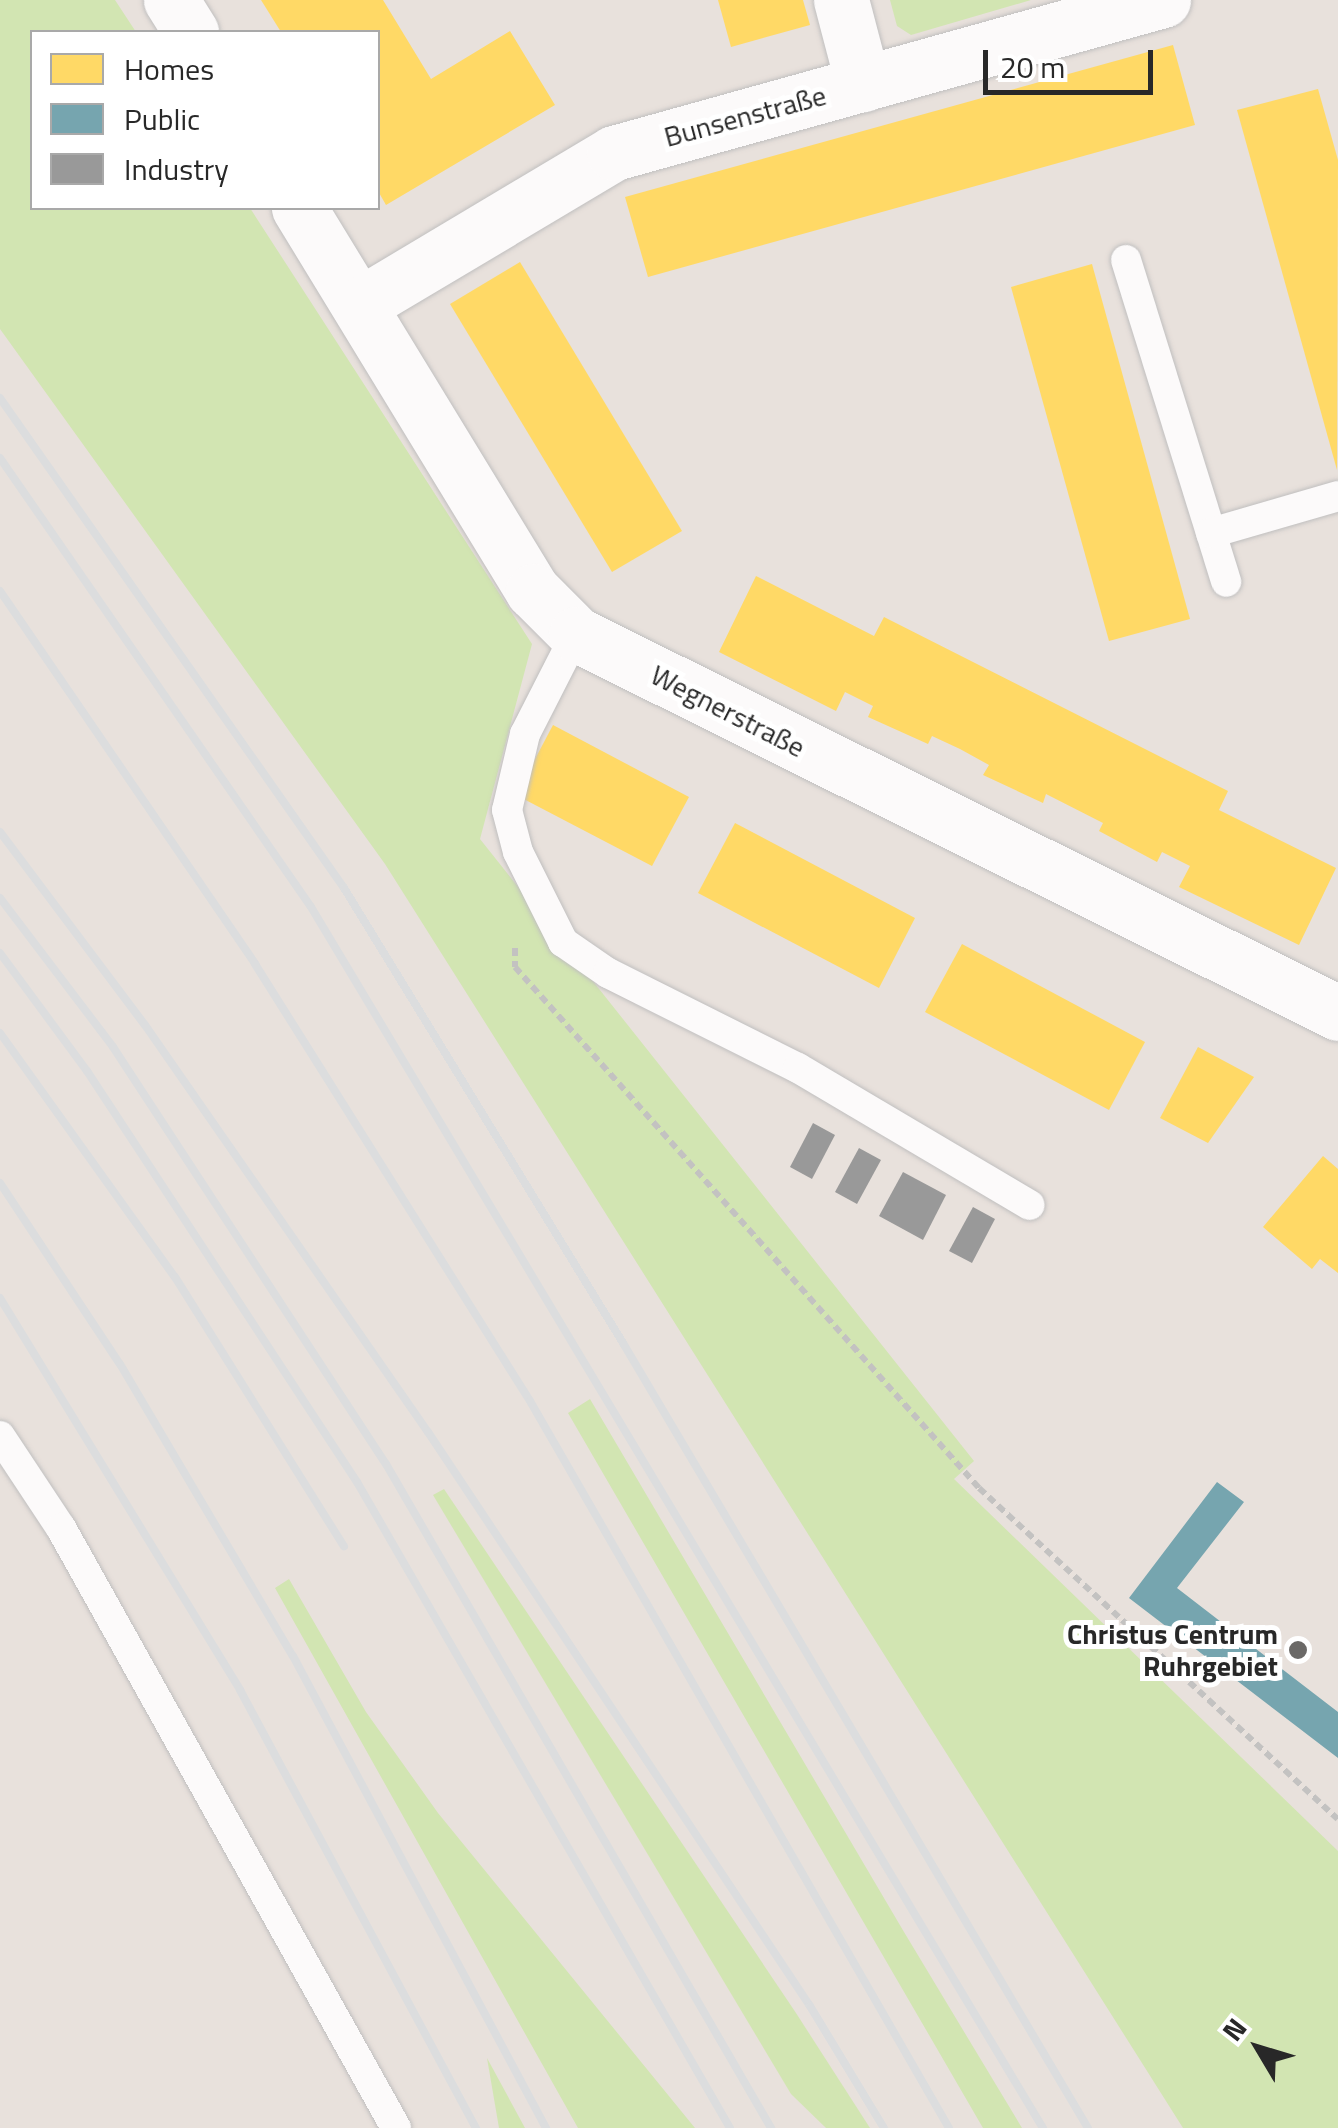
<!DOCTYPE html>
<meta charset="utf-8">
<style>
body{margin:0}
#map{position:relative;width:1338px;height:2128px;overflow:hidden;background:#e8e1dc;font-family:"Titillium Web",sans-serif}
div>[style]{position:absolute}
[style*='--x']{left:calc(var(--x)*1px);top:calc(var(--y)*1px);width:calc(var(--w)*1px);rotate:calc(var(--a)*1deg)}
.green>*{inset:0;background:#d2e5b2}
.homes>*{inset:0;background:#ffd966}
.public>*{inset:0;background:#76a5af}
.industry>*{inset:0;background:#999}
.path>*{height:6px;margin-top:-3px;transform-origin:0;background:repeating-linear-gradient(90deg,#c3c2c1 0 8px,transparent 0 13px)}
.roads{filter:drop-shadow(0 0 2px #c0bfbf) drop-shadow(0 0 2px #c0bfbf)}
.service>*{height:30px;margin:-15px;padding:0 15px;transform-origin:15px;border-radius:15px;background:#fcfafa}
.minor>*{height:55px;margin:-27.5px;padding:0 27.5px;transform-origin:27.5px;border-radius:27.5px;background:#fcfafa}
.rail>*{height:8px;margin:-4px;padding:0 4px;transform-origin:4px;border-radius:4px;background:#dcddde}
.dots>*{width:28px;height:28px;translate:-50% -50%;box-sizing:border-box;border:5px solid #fff;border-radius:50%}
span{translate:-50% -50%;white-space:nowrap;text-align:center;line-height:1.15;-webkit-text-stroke:10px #fff;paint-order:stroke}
.street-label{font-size:28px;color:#282828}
.poi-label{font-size:28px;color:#282828;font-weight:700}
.right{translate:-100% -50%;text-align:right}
.legend{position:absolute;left:30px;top:30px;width:350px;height:180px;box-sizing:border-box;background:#fff;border:2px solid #a9a9a9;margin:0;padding:12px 18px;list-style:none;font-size:30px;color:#282828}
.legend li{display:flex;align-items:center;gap:20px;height:50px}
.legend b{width:50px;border:2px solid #a9a9a9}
.north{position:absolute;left:1208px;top:1998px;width:100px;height:100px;-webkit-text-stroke:8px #fff;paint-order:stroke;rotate:308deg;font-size:28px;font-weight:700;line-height:40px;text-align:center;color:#282828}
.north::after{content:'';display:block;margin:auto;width:35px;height:45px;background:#282828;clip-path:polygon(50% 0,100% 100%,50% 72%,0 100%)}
.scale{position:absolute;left:983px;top:50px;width:170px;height:45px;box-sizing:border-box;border:5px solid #282828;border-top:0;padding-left:12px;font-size:30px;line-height:35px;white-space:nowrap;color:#282828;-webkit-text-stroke:8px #fff;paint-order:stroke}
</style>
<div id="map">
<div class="green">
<i style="clip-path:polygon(0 0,115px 0,136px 32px,32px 32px,32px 208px,250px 208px,532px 644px,480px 839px,974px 1461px,954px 1479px,1338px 1851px,1338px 2128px,1183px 2128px,385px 864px,0 329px)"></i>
<i style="clip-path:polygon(890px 0,1031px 0,911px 35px,897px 26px)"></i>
<i style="clip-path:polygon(590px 1399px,904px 1932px,1022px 2128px,983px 2128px,568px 1413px)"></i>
<i style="clip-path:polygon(444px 1489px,796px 2013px,870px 2128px,826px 2128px,791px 2094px,433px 1495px)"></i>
<i style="clip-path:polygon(289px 1579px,366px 1712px,438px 1813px,695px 2128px,578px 2128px,275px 1588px)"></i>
<i style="clip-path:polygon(487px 2058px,525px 2128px,499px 2128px)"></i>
</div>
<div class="homes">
<i style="clip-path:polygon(261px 0,383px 0,431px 79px,510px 31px,555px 105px,386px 205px,378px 191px,378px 32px,281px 32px)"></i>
<i style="clip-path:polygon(718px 0,803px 0,810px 25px,731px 47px)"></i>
<i style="clip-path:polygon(1173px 45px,1195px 125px,648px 277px,625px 197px)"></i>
<i style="clip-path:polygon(1318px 89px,1338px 160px,1337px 470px,1237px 110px)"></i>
<i style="clip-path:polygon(520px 262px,682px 531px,612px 572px,450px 304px)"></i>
<i style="clip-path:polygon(1092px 264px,1190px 619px,1109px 641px,1011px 287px)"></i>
<i style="clip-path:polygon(756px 576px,874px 636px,884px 617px,1228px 791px,1219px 810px,1336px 868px,1299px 945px,1179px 887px,1190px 866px,1162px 852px,1157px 862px,1099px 831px,1103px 823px,1046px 794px,1043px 803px,983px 775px,989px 765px,960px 749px,932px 736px,928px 744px,868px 717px,873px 706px,845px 692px,836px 711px,719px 652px)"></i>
<i style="clip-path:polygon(553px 725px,689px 797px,652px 866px,516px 795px)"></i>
<i style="clip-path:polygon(735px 823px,915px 918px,879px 988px,698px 893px)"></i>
<i style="clip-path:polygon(962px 944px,1145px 1042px,1109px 1110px,925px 1012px)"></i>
<i style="clip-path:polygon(1198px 1047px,1254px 1077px,1208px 1143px,1160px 1118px)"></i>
<i style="clip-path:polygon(1323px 1156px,1338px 1169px,1338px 1273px,1320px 1259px,1312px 1269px,1263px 1227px)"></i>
</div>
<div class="public">
<i style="clip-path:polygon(1217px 1482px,1244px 1502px,1177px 1588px,1338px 1712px,1338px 1758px,1129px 1598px)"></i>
</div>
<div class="industry">
<i style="clip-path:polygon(813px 1123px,835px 1135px,812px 1179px,790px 1167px)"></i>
<i style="clip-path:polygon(859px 1148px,881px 1160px,857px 1204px,835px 1192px)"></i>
<i style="clip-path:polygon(903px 1172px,946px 1195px,923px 1240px,879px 1216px)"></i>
<i style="clip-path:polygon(973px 1207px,995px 1219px,972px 1263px,949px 1251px)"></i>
</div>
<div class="path">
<i style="--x:515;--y:948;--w:19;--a:90"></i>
<i style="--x:515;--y:967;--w:698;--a:48.31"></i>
<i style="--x:979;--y:1488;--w:488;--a:42.7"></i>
</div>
<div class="roads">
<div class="service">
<i style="--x:1126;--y:260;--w:337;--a:72.7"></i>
<i style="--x:1211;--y:533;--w:132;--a:-16.2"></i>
<i style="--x:576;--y:634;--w:112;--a:117"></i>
<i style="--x:525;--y:734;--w:78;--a:103.3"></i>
<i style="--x:507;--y:810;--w:43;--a:75.3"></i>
<i style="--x:518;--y:852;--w:101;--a:63.4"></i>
<i style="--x:563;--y:942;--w:55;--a:34.6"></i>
<i style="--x:608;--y:973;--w:212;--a:26.6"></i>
<i style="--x:798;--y:1068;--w:269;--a:30.6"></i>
<i style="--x:0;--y:1436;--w:110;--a:56.5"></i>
<i style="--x:61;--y:1528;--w:687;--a:60.82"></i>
</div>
<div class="minor">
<i style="--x:171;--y:0;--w:38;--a:58"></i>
<i style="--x:841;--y:0;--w:87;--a:75.3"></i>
<i style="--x:299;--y:208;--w:449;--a:58.6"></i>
<i style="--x:533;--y:591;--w:61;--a:45"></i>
<i style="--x:576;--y:634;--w:851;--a:26.44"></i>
<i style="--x:359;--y:305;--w:297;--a:-30.8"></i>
<i style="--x:614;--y:153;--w:570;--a:-15.57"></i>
</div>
</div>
<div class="rail">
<i style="--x:0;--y:398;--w:599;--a:54.93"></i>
<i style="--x:344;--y:888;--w:534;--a:58.48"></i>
<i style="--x:623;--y:1343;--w:912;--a:59.36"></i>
<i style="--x:0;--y:458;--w:546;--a:55.29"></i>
<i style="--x:311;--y:907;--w:1424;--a:59.06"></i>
<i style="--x:0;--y:591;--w:452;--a:55.6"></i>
<i style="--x:255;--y:964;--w:516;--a:57.82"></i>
<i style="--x:530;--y:1401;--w:839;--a:60.04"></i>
<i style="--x:0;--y:832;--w:241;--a:53.1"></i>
<i style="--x:145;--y:1025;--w:496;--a:55.2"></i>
<i style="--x:428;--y:1432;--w:689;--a:56.36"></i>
<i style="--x:810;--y:2006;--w:143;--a:58.8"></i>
<i style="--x:0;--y:898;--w:187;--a:52.8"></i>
<i style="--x:113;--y:1047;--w:498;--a:56.8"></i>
<i style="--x:386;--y:1464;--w:768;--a:59.89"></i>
<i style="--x:0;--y:953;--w:147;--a:53.6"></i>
<i style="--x:87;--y:1071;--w:492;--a:56.7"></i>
<i style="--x:357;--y:1482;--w:746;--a:60"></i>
<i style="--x:0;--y:1033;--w:300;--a:54.4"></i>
<i style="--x:175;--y:1277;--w:318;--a:57.9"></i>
<i style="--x:0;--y:1183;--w:217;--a:56.5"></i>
<i style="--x:120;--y:1364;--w:339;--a:59.4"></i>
<i style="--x:293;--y:1656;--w:536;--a:61.81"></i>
<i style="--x:0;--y:1298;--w:460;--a:58.5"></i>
<i style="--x:240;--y:1690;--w:498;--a:61.7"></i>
</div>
<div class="dots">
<i style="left:1298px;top:1650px;background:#6b6967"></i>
</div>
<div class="street-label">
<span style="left:745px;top:116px;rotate:-15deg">Bunsenstraße</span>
<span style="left:728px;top:711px;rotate:27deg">Wegnerstraße</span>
</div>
<div class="poi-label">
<span class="right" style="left:1278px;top:1650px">Christus Centrum<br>Ruhrgebiet</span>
</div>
<ul class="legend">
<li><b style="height:28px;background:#ffd966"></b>Homes</li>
<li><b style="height:28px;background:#76a5af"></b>Public</li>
<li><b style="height:28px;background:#999"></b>Industry</li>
</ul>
<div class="north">N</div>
<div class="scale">20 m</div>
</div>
